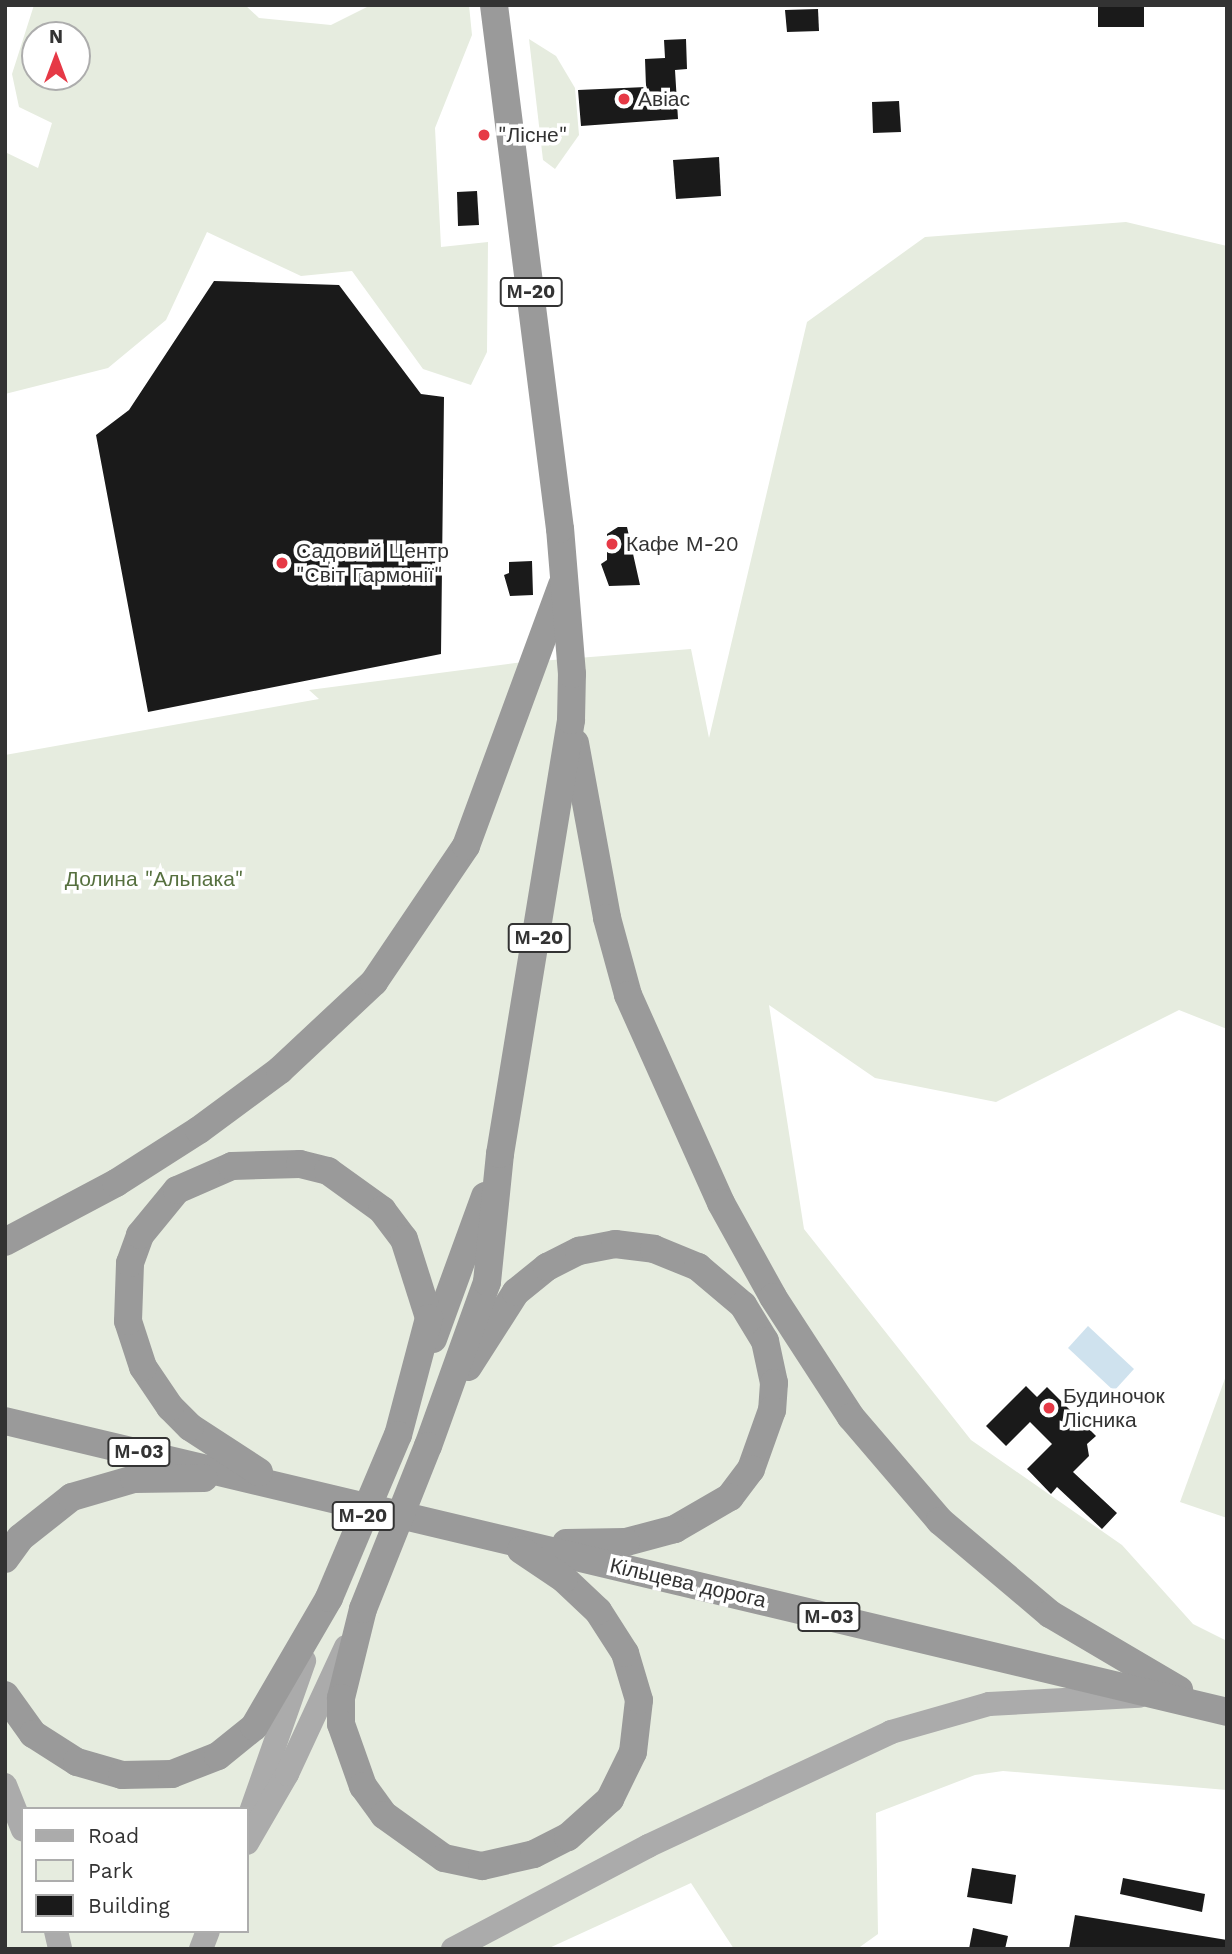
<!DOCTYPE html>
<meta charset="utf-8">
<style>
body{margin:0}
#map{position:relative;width:1232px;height:1954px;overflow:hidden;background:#fff;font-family:"Work Sans",sans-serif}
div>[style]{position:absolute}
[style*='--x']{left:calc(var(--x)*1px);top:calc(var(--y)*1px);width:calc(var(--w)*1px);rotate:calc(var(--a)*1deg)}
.green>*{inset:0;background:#e6ecdf}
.water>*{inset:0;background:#cfe2ee}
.building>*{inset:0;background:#1a1a1a}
.primary>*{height:24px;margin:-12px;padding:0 12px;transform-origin:12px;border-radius:12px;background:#ababab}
.highway>*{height:28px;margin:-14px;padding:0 14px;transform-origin:14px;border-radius:14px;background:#9a9a9a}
.highway-bridge>*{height:28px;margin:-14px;padding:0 14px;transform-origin:14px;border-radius:14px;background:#9a9a9a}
.dots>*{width:19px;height:19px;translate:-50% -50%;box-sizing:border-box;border:4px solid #fff;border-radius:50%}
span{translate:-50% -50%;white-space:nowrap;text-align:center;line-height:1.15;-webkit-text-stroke:7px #fff;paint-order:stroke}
.shield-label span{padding:2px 5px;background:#fff;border:2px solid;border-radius:5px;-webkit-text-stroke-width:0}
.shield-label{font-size:19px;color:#333;font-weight:700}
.poi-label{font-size:21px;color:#333}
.left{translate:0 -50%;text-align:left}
.park-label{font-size:21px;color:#56703f}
.street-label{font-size:21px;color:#333}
.frame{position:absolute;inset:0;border:7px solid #333;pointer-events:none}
.legend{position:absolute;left:21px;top:1807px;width:228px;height:126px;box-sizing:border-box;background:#fff;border:2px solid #adadad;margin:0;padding:9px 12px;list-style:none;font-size:21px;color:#333}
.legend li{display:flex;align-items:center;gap:14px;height:35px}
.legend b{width:35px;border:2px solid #adadad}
.north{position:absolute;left:21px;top:21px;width:70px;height:70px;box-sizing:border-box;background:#fff;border:2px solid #adadad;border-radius:50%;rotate:0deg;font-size:19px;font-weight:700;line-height:28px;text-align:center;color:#333}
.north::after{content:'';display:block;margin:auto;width:24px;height:32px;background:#e63946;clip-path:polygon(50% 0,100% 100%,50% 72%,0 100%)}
</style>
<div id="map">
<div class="green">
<i style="clip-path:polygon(evenodd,34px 5px,245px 5px,259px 18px,331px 25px,371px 5px,469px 5px,472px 35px,435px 128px,441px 247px,488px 242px,487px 352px,471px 385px,423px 369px,352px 271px,301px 276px,207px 232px,166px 320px,108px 368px,5px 394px,5px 152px,38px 168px,52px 123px,19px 107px,12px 74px,34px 5px,77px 35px,77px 77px,35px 77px,35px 35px,77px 35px)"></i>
<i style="clip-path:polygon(529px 39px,556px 56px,575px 88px,579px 135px,555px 169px,543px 160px)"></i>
<i style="clip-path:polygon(evenodd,1126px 222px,1227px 246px,1227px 1029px,1179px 1010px,996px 1102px,875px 1078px,769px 1005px,804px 1229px,971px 1440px,1122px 1545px,1193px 1624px,1227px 1641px,1227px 1790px,1003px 1771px,975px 1775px,876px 1813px,878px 1934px,857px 1949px,734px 1949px,691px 1883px,547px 1949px,5px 1949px,5px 755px,319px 699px,309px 690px,515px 663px,691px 649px,709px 738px,807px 322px,925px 237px,1126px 222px,23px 1809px,247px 1809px,247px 1931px,23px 1931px,23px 1809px)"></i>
<i style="clip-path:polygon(1227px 1373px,1227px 1518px,1180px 1502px)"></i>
</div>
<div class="water">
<i style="clip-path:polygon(1088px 1326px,1134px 1369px,1114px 1391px,1068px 1348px)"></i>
</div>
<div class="building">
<i style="clip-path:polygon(1098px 5px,1144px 6px,1144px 27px,1098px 27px)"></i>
<i style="clip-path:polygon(818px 9px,819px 31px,787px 32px,785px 10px)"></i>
<i style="clip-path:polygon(686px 39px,687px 69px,675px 70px,678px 119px,581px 126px,578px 90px,646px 87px,645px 59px,665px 58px,664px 40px)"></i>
<i style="clip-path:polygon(899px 101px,901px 132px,873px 133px,872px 102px)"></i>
<i style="clip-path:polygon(719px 157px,721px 196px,676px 199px,673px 160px)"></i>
<i style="clip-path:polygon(477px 191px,479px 225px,458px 226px,457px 192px)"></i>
<i style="clip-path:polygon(214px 281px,339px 285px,421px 394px,444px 397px,441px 654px,148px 712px,96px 435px,129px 410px)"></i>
<i style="clip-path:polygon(618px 527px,627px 527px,640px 585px,609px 586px,601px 564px,607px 560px,607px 534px)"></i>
<i style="clip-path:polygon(532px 561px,533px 595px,510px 596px,504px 575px,509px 573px,509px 562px)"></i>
<i style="clip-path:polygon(1026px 1386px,1037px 1397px,1047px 1387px,1096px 1436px,1087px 1444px,1089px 1456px,1073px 1472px,1117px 1513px,1102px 1529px,1057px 1487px,1051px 1494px,1027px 1469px,1052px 1444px,1030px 1422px,1006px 1446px,986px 1426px)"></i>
<i style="clip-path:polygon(972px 1868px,1016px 1875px,1012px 1904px,967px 1897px)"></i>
<i style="clip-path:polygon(1123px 1878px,1205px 1894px,1202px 1912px,1120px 1894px)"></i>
<i style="clip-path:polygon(1075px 1915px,1227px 1940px,1227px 1949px,1069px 1949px)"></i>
<i style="clip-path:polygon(973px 1928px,1008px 1936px,1005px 1949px,969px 1949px)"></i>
</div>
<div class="primary">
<i style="--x:5;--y:1785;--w:48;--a:68.2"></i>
<i style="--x:247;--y:1823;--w:172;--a:-70.6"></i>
<i style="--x:247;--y:1843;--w:80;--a:-59.9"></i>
<i style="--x:287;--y:1774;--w:140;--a:-65.1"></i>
<i style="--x:56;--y:1931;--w:18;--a:77"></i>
<i style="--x:201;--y:1949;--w:19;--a:-69"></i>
<i style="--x:453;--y:1949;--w:221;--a:-27.8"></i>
<i style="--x:648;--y:1846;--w:268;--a:-25.1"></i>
<i style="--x:891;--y:1732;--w:102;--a:-15.9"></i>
<i style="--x:989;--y:1704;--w:150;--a:-3.1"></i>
</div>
<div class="highway">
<i style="--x:575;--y:743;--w:178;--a:79.6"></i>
<i style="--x:607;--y:918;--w:80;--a:74.7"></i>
<i style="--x:628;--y:995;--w:228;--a:65.9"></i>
<i style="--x:721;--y:1203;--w:107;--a:61"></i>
<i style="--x:773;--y:1297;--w:143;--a:57"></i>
<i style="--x:851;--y:1417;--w:137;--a:49.4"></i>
<i style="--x:940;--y:1521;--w:144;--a:40.2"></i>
<i style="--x:1050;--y:1614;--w:150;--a:30.5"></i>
<i style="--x:5;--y:1242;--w:126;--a:-28"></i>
<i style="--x:116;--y:1183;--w:98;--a:-32.6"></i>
<i style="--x:199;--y:1130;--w:101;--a:-36.5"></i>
<i style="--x:280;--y:1070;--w:129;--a:-43.1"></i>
<i style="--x:374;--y:982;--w:164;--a:-55.9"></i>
<i style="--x:466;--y:846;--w:278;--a:-69.8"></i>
<i style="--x:433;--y:1339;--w:152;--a:-70"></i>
<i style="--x:468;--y:1367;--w:89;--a:-57.4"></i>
<i style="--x:516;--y:1292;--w:40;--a:-39"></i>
<i style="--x:547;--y:1267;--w:36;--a:-27"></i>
<i style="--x:579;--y:1251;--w:37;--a:-11"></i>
<i style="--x:615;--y:1244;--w:39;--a:7"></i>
<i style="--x:654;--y:1249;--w:48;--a:22.2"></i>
<i style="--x:698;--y:1267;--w:59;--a:40.2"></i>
<i style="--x:743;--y:1305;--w:42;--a:58.6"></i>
<i style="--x:765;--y:1341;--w:43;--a:77.9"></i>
<i style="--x:774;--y:1383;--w:27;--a:94"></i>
<i style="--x:772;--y:1410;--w:63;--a:109.6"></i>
<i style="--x:751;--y:1469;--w:35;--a:127"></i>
<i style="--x:730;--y:1497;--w:64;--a:149.8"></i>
<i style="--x:675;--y:1529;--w:51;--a:165.1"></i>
<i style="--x:626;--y:1542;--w:60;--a:179"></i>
<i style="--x:5;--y:1421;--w:1256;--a:13.39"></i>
<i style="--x:428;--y:1446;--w:174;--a:-70.2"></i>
<i style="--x:487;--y:1282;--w:129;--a:-84.2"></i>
<i style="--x:500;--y:1154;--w:440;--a:-80.7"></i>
<i style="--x:571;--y:720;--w:46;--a:-88.8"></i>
<i style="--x:572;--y:674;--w:145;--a:-94.7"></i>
<i style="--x:560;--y:529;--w:528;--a:-97.18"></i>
<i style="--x:259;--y:1472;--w:82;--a:-146.9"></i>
<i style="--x:190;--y:1427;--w:28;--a:-135"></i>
<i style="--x:170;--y:1407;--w:48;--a:-124"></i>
<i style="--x:143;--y:1367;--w:48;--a:-108.1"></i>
<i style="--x:128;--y:1321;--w:58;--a:-88"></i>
<i style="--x:130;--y:1263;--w:30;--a:-70"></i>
<i style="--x:140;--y:1235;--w:58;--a:-50.6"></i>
<i style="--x:177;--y:1190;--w:60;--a:-23.6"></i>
<i style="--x:232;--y:1166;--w:68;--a:-1.7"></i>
<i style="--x:300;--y:1164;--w:29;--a:14"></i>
<i style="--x:328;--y:1171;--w:67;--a:35.8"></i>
<i style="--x:382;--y:1210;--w:36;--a:53"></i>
<i style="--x:404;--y:1239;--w:83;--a:72.4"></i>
<i style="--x:429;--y:1318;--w:121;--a:104.8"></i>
<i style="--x:5;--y:1559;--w:26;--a:-54"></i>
<i style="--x:20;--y:1538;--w:66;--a:-38.3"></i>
<i style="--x:72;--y:1497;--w:65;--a:-16.2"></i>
<i style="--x:134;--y:1479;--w:70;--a:-0.8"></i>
<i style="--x:363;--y:1609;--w:92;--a:103.9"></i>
<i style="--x:341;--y:1698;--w:26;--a:90"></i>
<i style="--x:341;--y:1724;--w:66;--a:70.5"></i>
<i style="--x:363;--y:1786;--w:36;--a:54"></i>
<i style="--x:384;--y:1815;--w:74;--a:35.6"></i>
<i style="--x:444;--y:1858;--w:39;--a:12"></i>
<i style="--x:482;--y:1866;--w:53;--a:-13"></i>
<i style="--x:534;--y:1854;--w:38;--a:-27"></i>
<i style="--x:568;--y:1837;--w:57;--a:-42.1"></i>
<i style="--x:610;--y:1799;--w:52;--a:-63.9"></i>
<i style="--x:633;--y:1752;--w:52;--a:-83.4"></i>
<i style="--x:639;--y:1700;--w:49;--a:-106.6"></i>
<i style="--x:625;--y:1653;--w:50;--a:-122.7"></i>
<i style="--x:598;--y:1611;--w:47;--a:-136.7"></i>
<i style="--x:564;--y:1579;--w:52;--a:-146"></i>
<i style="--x:5;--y:1695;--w:48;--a:54.3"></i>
<i style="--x:33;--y:1734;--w:52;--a:32.5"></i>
<i style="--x:77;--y:1762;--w:47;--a:16.1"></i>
<i style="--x:122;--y:1775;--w:50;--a:-1.1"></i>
<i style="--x:172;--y:1774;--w:49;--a:-21.4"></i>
<i style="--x:218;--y:1756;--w:46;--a:-38.9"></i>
<i style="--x:254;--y:1727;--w:149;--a:-59.8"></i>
</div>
<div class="highway-bridge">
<i style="--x:329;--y:1598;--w:177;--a:-67.1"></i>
<i style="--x:363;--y:1609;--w:175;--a:-68.3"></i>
</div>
<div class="dots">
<i style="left:624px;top:99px;background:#e63946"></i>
<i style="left:484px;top:135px;background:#e63946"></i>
<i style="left:612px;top:544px;background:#e63946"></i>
<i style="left:282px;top:563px;background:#e63946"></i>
<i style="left:1049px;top:1408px;background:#e63946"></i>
</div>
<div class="shield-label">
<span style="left:531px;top:292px">М-20</span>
<span style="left:539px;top:938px">М-20</span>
<span style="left:139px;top:1452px">М-03</span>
<span style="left:363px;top:1516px">М-20</span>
<span style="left:829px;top:1617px">М-03</span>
</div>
<div class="poi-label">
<span class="left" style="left:638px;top:99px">Авіас</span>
<span class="left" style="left:498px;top:135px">"Лісне"</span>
<span class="left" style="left:626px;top:544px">Кафе М-20</span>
<span class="left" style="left:296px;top:563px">Садовий Центр<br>"Світ Гармонії"</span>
<span class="left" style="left:1063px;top:1408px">Будиночок<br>Лісника</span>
</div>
<div class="park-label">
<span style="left:154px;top:879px">Долина "Альпака"</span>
</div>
<div class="street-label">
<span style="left:688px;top:1583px;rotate:13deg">Кільцева дорога</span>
</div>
<div class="frame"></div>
<ul class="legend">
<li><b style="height:9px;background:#ababab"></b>Road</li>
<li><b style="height:19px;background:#e6ecdf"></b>Park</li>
<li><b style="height:19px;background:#1a1a1a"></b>Building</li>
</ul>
<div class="north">N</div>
</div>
